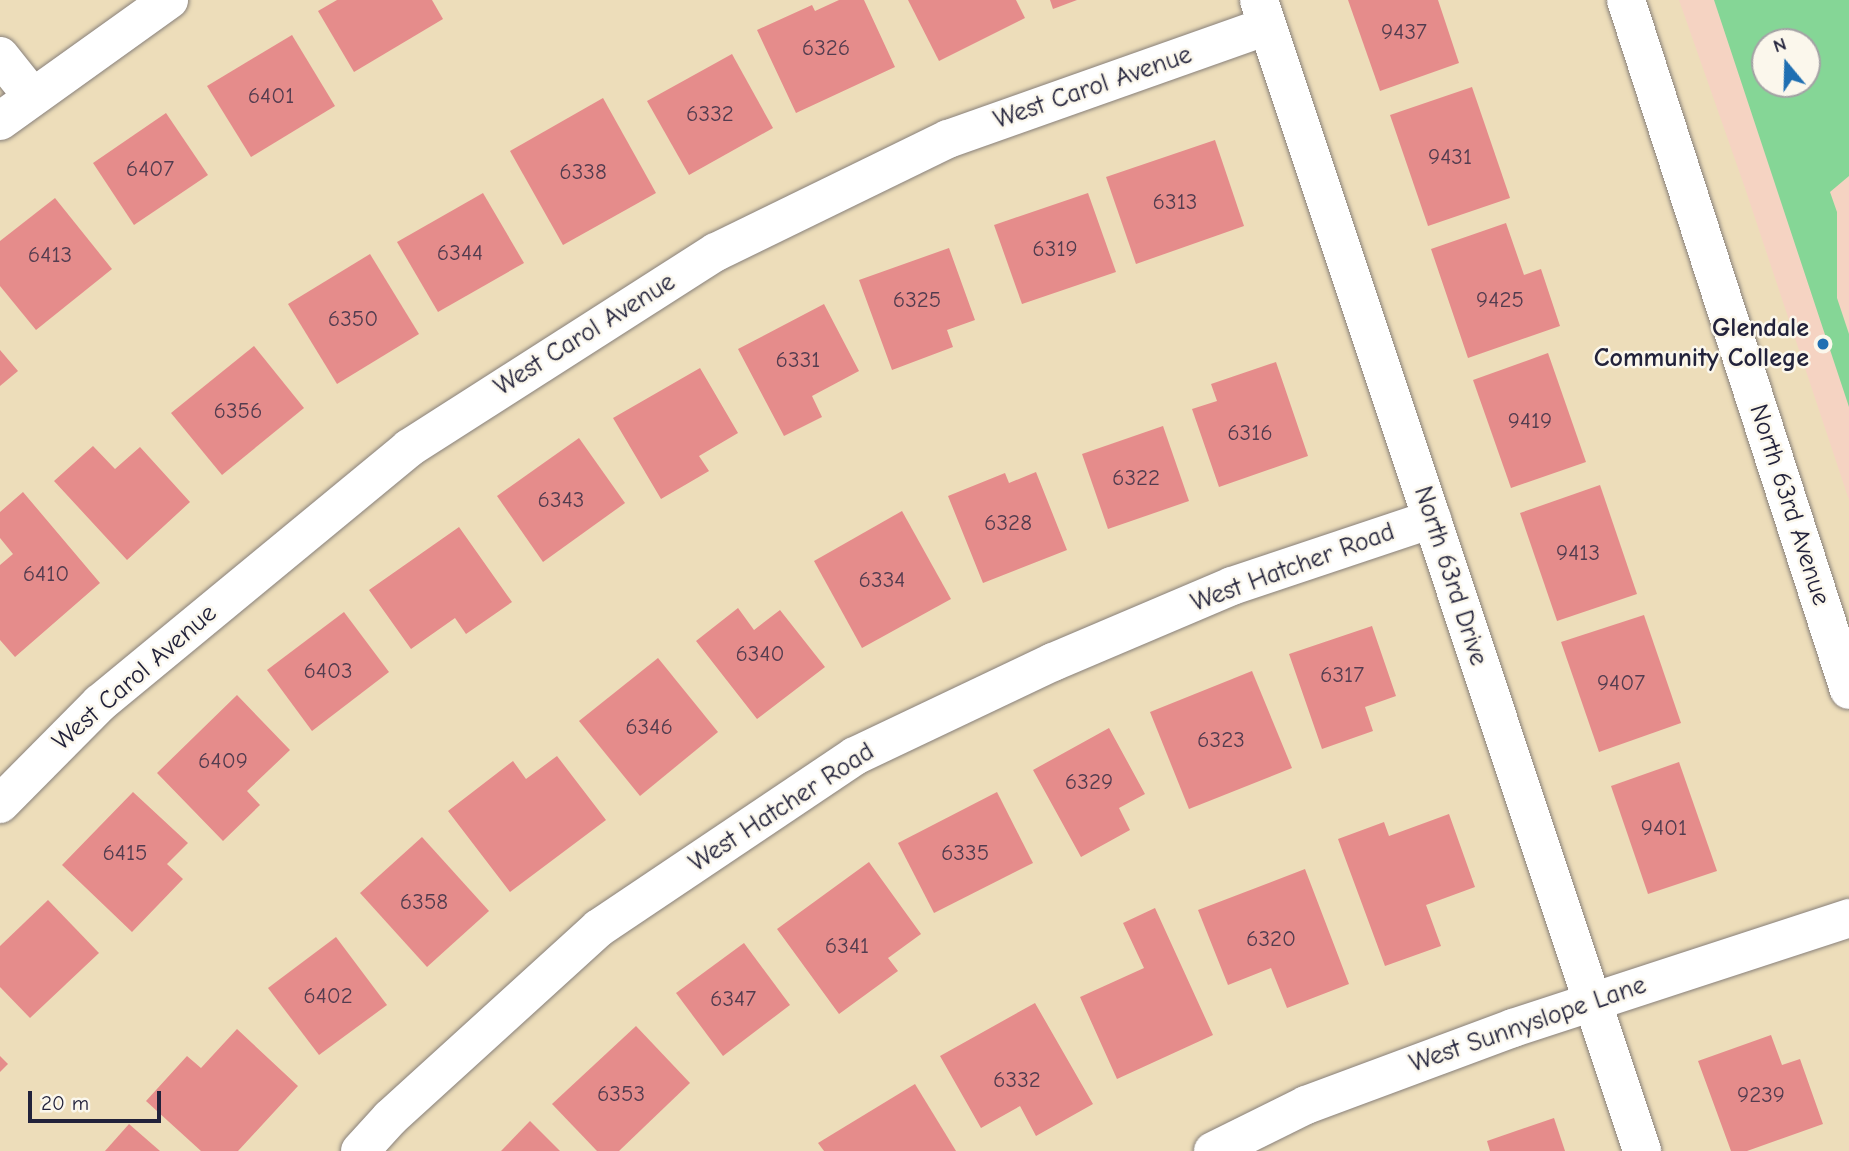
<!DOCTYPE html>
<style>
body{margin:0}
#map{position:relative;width:1849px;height:1151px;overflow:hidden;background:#edddba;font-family:"Comic Neue",sans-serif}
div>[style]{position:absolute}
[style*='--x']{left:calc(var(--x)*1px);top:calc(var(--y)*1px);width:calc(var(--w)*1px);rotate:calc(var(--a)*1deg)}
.built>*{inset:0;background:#f5d3c2}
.green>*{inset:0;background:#85d696}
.building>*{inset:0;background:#e58c8b}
.roads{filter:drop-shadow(0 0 2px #88807a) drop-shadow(0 0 2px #88807a)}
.street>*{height:38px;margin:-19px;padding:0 19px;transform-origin:19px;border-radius:19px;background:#fff}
.secondary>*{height:38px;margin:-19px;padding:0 19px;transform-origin:19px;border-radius:19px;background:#fff}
.dots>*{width:19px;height:19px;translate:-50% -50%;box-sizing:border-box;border:4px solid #fbf7ec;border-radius:50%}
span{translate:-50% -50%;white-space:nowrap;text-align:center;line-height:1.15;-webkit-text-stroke:5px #fbf7ec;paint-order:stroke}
.number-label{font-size:23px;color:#533c4f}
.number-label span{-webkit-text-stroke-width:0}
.street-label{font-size:26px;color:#22223b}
.poi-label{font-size:26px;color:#22223b;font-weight:700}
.right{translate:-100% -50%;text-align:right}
.north{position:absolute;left:1751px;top:28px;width:70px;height:70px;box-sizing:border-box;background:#fbf7ec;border:2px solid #a4a2a5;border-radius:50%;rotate:341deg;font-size:19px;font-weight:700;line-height:28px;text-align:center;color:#22223b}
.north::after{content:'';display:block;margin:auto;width:24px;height:32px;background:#1f6fb2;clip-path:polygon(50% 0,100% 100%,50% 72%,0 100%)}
.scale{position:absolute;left:28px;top:1091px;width:133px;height:32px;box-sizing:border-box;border:4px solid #22223b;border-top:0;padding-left:9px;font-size:21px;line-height:24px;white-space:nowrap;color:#22223b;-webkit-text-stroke:5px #fbf7ec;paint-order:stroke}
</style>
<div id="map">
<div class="built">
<i style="clip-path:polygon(evenodd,1679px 0,1849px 0,1849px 500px,1745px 188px,1679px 0,1765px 42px,1807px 42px,1807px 84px,1765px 84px,1765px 42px)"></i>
</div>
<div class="green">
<i style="clip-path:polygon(evenodd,1714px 0,1849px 0,1849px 176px,1830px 192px,1837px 212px,1837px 298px,1849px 334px,1849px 407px,1714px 0,1807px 42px,1807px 84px,1765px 84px,1765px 42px,1807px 42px)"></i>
</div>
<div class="building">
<i style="clip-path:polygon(337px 0,432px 0,443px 19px,354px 72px,318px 11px)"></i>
<i style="clip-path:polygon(839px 0,864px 0,895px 67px,796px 113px,757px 30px,812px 5px,815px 11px)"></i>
<i style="clip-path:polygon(908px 0,1016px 0,1025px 18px,939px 61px)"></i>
<i style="clip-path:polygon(1050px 0,1077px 0,1053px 9px)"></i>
<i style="clip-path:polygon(1348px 0,1438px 0,1459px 63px,1380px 91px)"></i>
<i style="clip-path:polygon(292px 35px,335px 106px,251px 157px,207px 86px)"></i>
<i style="clip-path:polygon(732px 54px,773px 128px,689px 175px,647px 101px)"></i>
<i style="clip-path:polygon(1472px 87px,1510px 198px,1428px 226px,1390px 115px)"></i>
<i style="clip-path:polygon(603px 98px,656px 193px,563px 245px,510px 151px)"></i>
<i style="clip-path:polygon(166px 113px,208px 175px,134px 225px,93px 163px)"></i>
<i style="clip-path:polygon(1215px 140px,1244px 226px,1136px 264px,1106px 177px)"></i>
<i style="clip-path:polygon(483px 193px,524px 263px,438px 312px,397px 242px)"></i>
<i style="clip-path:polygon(1088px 193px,1116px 272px,1022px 304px,994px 225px)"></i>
<i style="clip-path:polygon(55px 198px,112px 269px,36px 330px,0 286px,0 241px)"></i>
<i style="clip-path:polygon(1506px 223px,1524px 275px,1541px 269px,1560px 326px,1468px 358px,1431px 249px)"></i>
<i style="clip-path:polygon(949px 248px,975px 320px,947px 330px,953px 347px,892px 370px,859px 280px)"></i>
<i style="clip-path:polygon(370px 254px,419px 334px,337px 384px,288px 304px)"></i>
<i style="clip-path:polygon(824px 304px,859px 371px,812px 396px,822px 417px,784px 436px,738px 349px)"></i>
<i style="clip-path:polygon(254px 346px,304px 408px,222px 475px,171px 413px)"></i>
<i style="clip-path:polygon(0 350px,18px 371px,0 386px)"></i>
<i style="clip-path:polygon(1548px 353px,1586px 462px,1511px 488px,1473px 380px)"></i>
<i style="clip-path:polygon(1276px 362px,1308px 456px,1219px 487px,1192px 409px,1217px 401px,1211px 384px)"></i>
<i style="clip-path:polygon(700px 368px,738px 433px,699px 456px,709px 471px,661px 499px,613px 418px)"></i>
<i style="clip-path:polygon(1163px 426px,1189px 501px,1108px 529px,1082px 454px)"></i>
<i style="clip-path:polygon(579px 438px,625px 503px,543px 562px,497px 496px)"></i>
<i style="clip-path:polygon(93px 446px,115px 469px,140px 447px,190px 502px,127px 560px,54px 481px)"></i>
<i style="clip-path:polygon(1036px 472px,1067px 550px,983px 583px,948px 496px,1005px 473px,1009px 483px)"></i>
<i style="clip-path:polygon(1600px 485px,1637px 594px,1557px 621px,1520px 513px)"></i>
<i style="clip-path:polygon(23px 492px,100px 583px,15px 657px,0 640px,0 565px,13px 554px,0 538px,0 512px)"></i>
<i style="clip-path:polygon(902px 511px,951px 599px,862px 648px,814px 561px)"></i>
<i style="clip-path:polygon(459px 527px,512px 602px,466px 634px,455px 618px,411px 649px,369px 590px)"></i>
<i style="clip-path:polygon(738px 608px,754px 630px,780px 610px,825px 667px,757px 719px,696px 641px)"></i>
<i style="clip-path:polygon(344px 612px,389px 672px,312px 731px,267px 670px)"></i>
<i style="clip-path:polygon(1644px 615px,1681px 723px,1599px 752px,1561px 642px)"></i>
<i style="clip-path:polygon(1372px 626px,1396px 696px,1365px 707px,1373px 731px,1322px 749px,1289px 654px)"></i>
<i style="clip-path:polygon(658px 658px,718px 732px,640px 796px,579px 721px)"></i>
<i style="clip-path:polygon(1252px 671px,1292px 768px,1189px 809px,1150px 712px)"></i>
<i style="clip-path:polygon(237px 695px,290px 750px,247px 791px,260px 805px,223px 841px,157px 773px)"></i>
<i style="clip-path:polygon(1109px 728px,1145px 794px,1119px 808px,1130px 830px,1081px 857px,1033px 770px)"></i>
<i style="clip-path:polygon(557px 756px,606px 820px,510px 892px,448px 811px,513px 761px,526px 779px)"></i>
<i style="clip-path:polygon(1679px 762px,1717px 871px,1648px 894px,1611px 786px)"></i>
<i style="clip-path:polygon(133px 792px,188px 843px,167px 864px,183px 879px,132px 932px,62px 865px)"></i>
<i style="clip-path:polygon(997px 792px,1033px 863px,934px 913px,898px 843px)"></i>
<i style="clip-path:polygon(1449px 814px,1475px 887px,1426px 905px,1441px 946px,1385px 966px,1338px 839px,1384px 822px,1389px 836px)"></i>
<i style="clip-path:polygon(422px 837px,489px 911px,427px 967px,360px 893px)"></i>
<i style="clip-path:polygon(869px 862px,921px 934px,888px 958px,898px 971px,839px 1014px,777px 929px)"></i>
<i style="clip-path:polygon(1305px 869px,1349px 984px,1287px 1008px,1271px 968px,1228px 985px,1198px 910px)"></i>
<i style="clip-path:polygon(48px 900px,99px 953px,30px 1018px,0 987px,0 946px)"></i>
<i style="clip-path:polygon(1155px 908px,1213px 1035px,1117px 1079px,1080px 997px,1144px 968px,1123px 923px)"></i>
<i style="clip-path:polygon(336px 937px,387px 1005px,319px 1055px,268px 988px)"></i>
<i style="clip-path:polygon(744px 943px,790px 1005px,723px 1056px,676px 993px)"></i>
<i style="clip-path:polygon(1035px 1003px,1093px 1104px,1036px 1136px,1020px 1106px,981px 1128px,940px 1056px)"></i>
<i style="clip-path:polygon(636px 1026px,690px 1083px,619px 1151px,597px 1151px,552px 1104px)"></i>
<i style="clip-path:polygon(237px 1029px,298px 1086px,238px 1151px,201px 1151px,146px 1101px,187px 1056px,201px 1068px)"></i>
<i style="clip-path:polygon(1771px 1035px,1782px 1065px,1800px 1059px,1823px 1124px,1747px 1151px,1731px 1151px,1698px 1061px)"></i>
<i style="clip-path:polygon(0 1056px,8px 1064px,0 1072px)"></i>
<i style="clip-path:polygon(915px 1084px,956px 1151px,824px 1151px,818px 1143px)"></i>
<i style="clip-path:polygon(1554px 1118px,1565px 1151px,1490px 1151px,1487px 1141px)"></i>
<i style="clip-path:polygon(530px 1121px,560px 1151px,501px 1151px)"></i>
<i style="clip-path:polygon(129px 1124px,160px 1151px,105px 1151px)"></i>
</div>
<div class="roads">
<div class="street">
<i style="--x:1259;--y:0;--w:1213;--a:71.59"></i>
<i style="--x:0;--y:56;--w:51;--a:51.3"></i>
<i style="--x:0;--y:121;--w:208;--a:-35.6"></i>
<i style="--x:0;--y:804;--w:142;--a:-45.3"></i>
<i style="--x:100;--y:703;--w:401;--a:-39.5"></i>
<i style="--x:409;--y:448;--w:364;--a:-32.6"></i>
<i style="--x:716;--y:252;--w:258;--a:-26"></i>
<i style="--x:948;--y:139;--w:338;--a:-19.5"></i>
<i style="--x:360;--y:1151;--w:45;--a:-47.7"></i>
<i style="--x:390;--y:1118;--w:282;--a:-42.3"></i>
<i style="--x:599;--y:928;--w:308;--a:-33.9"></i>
<i style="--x:855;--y:756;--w:219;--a:-25.4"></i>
<i style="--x:1053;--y:662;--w:194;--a:-23"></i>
<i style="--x:1232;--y:586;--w:211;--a:-18.5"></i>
<i style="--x:1213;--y:1151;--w:104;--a:-26.3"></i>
<i style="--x:1306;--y:1105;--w:221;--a:-20.4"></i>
<i style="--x:1513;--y:1028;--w:354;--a:-18.1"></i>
</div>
<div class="secondary">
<i style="--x:1626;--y:0;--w:725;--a:72.09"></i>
</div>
</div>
<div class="dots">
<i style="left:1823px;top:344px;background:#1f6fb2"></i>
</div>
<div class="number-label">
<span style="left:1404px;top:32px">9437</span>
<span style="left:826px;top:48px">6326</span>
<span style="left:271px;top:96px">6401</span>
<span style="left:710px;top:114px">6332</span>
<span style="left:1450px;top:157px">9431</span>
<span style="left:150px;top:169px">6407</span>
<span style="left:583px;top:172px">6338</span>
<span style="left:1175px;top:202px">6313</span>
<span style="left:1055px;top:249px">6319</span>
<span style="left:460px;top:253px">6344</span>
<span style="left:50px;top:255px">6413</span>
<span style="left:917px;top:300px">6325</span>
<span style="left:1500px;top:300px">9425</span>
<span style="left:353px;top:319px">6350</span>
<span style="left:798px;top:360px">6331</span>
<span style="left:238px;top:411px">6356</span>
<span style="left:1530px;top:421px">9419</span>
<span style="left:1250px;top:433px">6316</span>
<span style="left:1136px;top:478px">6322</span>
<span style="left:561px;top:500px">6343</span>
<span style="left:1008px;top:523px">6328</span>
<span style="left:1578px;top:553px">9413</span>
<span style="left:46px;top:574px">6410</span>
<span style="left:882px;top:580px">6334</span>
<span style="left:760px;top:654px">6340</span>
<span style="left:328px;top:671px">6403</span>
<span style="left:1342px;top:675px">6317</span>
<span style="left:1621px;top:683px">9407</span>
<span style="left:649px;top:727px">6346</span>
<span style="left:1221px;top:740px">6323</span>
<span style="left:223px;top:761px">6409</span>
<span style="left:1089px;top:782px">6329</span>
<span style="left:1664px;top:828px">9401</span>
<span style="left:125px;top:853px">6415</span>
<span style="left:965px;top:853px">6335</span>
<span style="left:424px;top:902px">6358</span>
<span style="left:1271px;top:939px">6320</span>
<span style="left:847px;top:946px">6341</span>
<span style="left:328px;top:996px">6402</span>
<span style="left:733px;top:999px">6347</span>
<span style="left:1017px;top:1080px">6332</span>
<span style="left:621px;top:1094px">6353</span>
<span style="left:1761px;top:1095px">9239</span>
</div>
<div class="street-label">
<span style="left:1093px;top:88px;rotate:-19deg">West Carol Avenue</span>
<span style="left:585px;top:335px;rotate:-32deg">West Carol Avenue</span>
<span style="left:1789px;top:505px;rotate:72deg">North 63rd Avenue</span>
<span style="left:1293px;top:568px;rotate:-20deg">West Hatcher Road</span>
<span style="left:1450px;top:576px;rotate:72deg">North 63rd Drive</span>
<span style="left:135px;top:678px;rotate:-41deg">West Carol Avenue</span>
<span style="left:782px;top:808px;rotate:-33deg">West Hatcher Road</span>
<span style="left:1528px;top:1025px;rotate:-19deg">West Sunnyslope Lane</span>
</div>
<div class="poi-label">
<span class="right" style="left:1809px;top:344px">Glendale<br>Community College</span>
</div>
<div class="north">N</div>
<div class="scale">20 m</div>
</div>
